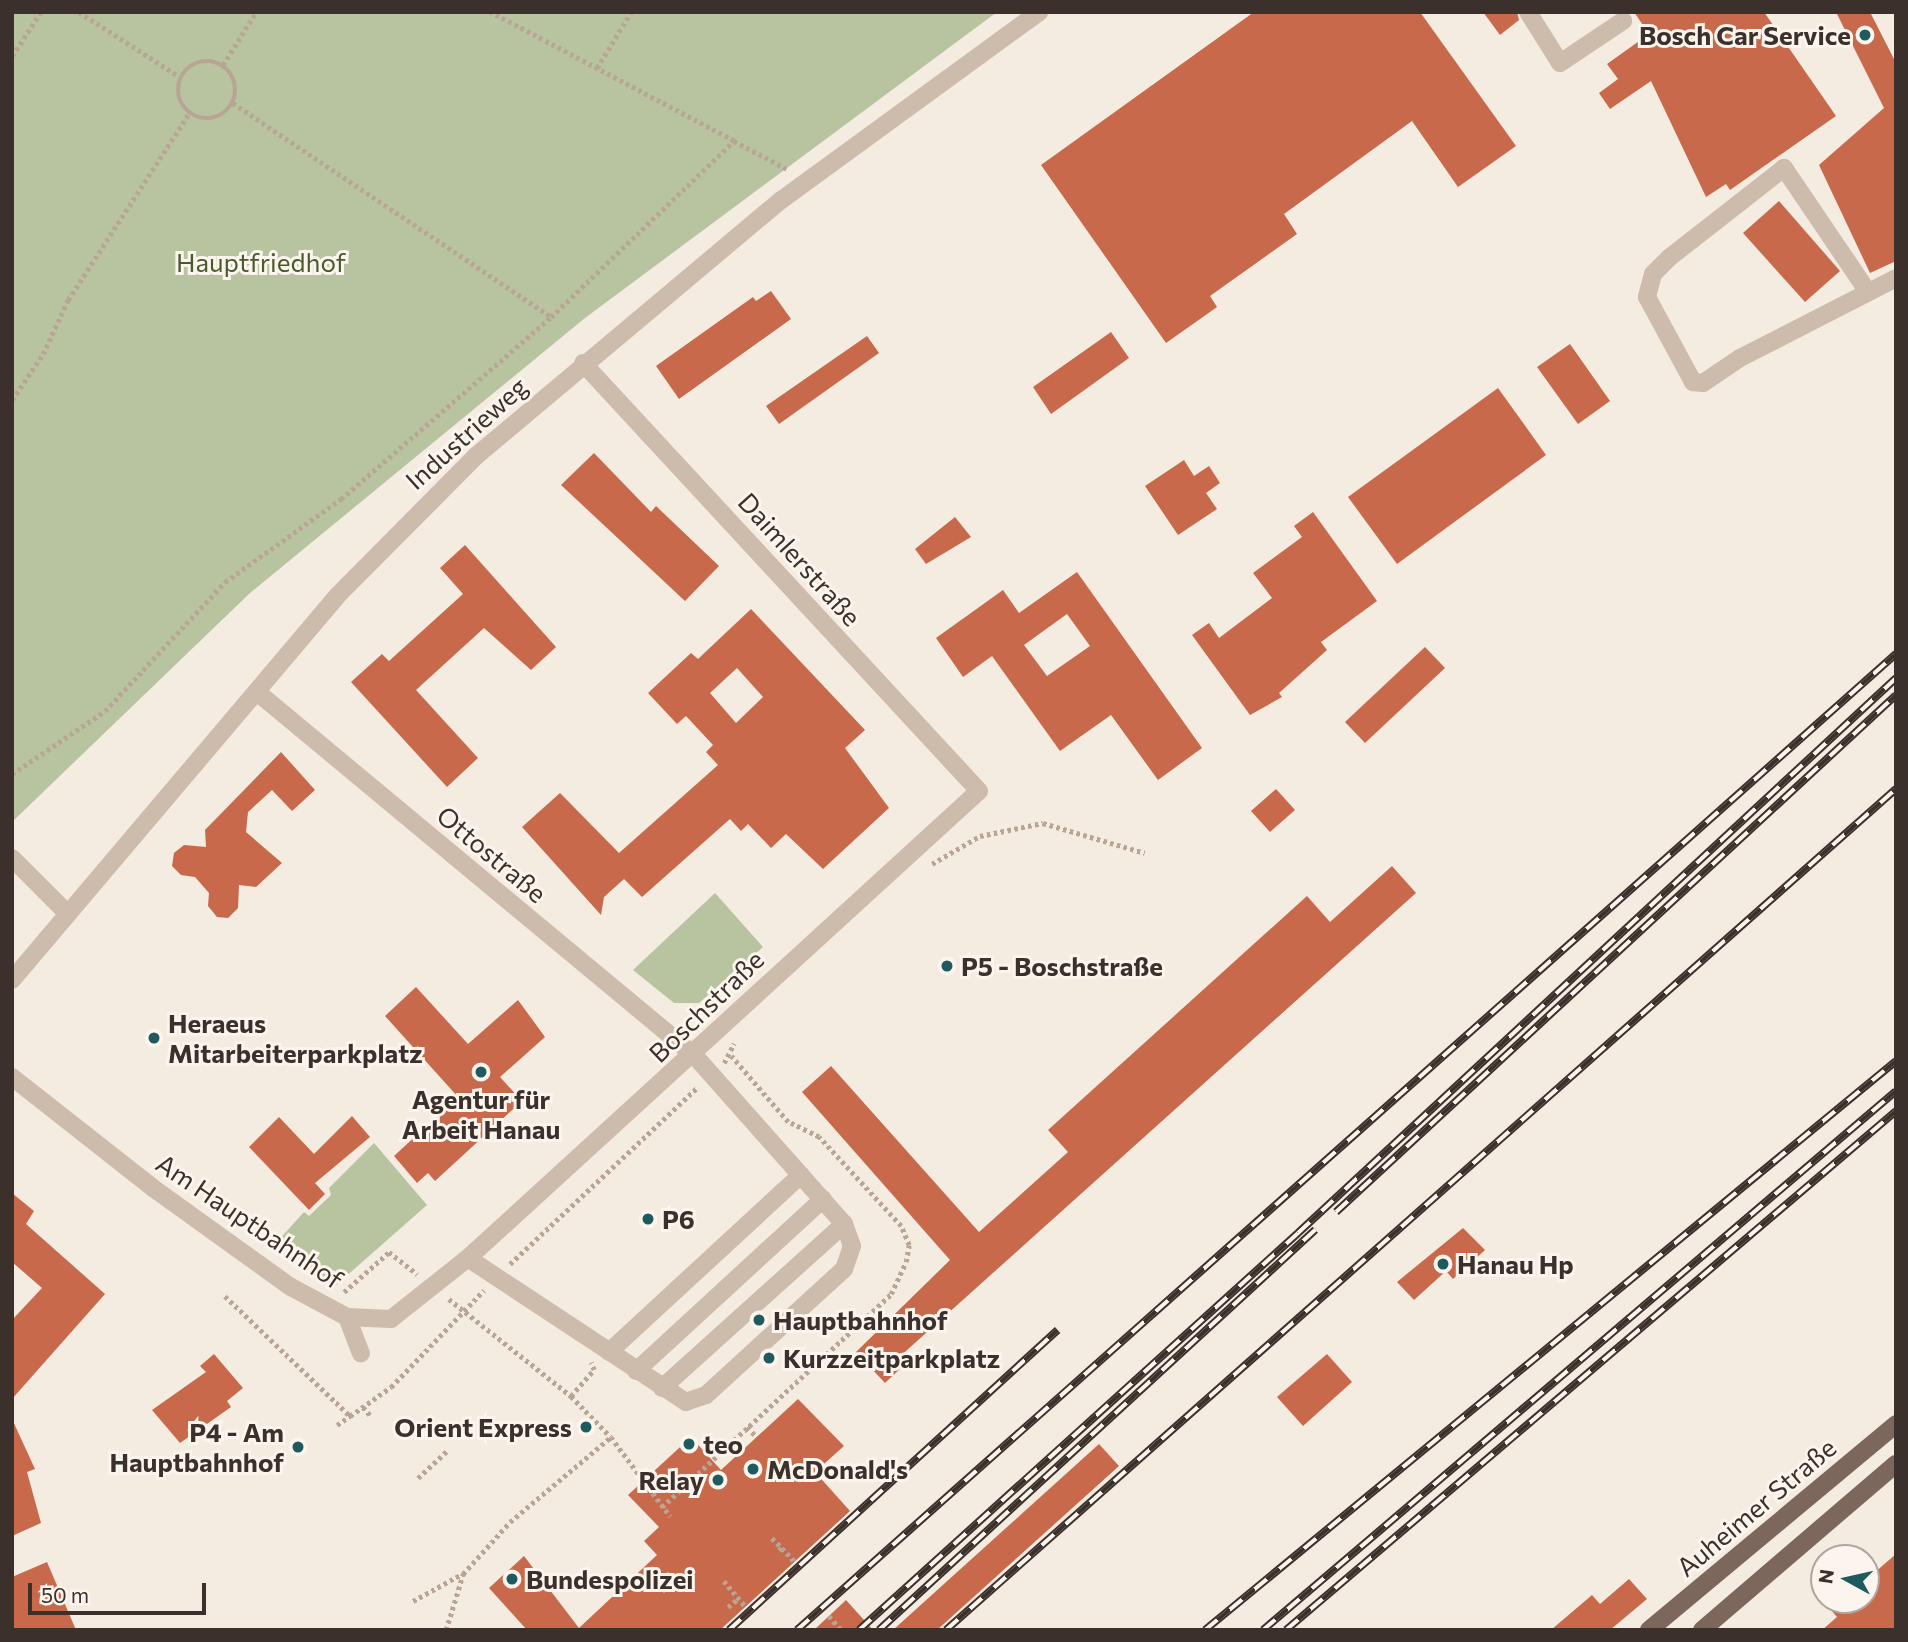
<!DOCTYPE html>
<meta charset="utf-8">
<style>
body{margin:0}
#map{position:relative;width:1908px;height:1642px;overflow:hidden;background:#f4ebe1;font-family:Commissioner,sans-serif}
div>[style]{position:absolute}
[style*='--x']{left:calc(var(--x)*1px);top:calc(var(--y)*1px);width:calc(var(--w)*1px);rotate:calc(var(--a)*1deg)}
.green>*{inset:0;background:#b8c4a0}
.building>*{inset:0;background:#c8694b}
.path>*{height:4.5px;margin-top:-2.25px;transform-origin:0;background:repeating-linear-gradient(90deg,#b9a596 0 3.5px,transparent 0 7px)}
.path>.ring{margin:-2.25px;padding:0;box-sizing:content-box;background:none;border:4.5px solid #b9a596;border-radius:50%}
.minor>*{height:18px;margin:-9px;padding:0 9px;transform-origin:9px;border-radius:9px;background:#cdbbac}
.major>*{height:18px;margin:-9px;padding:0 9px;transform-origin:9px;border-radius:9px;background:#7d675c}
.rail>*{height:8px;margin-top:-4px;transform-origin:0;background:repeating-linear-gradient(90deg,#fbf5ee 0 16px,#3b302b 0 32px);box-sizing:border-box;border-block:2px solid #3b302b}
.dots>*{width:19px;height:19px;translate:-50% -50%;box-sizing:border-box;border:4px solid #fbf5ee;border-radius:50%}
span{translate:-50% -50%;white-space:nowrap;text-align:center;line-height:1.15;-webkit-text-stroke:6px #fbf5ee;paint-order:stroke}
.poi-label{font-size:26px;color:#3b302b;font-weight:700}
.right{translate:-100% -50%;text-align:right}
.left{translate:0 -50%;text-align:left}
.park-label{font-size:26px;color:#4a5a2e}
.street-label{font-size:26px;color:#3b302b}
.frame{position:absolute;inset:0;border:14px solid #3b302b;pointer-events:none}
.north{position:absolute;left:1810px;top:1544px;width:70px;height:70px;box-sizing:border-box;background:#fbf5ee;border:2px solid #aea6a0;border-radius:50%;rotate:278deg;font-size:19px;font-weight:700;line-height:28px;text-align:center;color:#3b302b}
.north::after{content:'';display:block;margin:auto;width:24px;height:32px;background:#1f5a5e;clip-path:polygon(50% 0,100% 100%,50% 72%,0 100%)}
.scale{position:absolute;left:28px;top:1583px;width:178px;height:32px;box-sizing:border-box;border:4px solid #3b302b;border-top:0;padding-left:9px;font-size:21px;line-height:24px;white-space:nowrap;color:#3b302b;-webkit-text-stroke:5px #fbf5ee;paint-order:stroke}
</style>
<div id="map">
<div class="green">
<i style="clip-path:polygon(12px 12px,997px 12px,585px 318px,250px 593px,12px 822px)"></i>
<i style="clip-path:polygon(715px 893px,763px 947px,699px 1003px,674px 1003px,633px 970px)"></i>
<i style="clip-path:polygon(374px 1143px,427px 1205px,335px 1286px,277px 1242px,304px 1212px,309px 1216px,331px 1195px,329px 1188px)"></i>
</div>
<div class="building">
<i style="clip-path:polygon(1254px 12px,1420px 12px,1516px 146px,1458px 187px,1412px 121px,1284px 214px,1297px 234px,1210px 296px,1217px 307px,1166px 343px,1041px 165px)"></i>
<i style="clip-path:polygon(1483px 12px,1517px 12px,1519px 20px,1500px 35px)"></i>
<i style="clip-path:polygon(1634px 12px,1764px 12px,1836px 116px,1730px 190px,1726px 184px,1706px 197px,1651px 81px,1610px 109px,1599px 93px,1618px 79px,1607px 64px,1649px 34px)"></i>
<i style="clip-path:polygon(1836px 12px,1870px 12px,1896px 63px,1896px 261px,1870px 273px,1819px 165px,1884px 108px)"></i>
<i style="clip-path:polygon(1779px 201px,1840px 271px,1805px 302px,1743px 233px)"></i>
<i style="clip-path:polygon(771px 291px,791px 319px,679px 399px,656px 366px,753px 297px,756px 301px)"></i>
<i style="clip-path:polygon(1111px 332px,1129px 358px,1051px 414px,1033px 387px)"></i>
<i style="clip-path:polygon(867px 336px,879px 353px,779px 424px,766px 406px)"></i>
<i style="clip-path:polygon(1570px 344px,1610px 401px,1578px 424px,1537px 367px)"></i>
<i style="clip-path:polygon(1498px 388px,1546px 455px,1397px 564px,1348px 497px)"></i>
<i style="clip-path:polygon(594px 453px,651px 512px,656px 506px,719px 566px,685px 601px,561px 485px)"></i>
<i style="clip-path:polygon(1184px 460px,1194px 476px,1209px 466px,1220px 483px,1206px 493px,1217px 509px,1178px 535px,1145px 486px)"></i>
<i style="clip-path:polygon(1313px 512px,1377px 601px,1321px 642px,1327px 650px,1279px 693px,1282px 697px,1250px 715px,1192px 635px,1209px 623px,1219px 638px,1272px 598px,1253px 573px,1302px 537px,1294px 526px)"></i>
<i style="clip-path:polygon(955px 517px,971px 537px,926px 564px,915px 549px)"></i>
<i style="clip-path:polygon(465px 545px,556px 647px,531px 670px,484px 628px,416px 690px,478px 758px,447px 787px,351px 682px,382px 654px,389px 661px,463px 594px,440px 568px)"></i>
<i style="clip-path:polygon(evenodd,1077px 572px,1202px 748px,1158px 780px,1111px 715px,1060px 751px,992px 656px,963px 677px,936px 638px,1003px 590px,1019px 613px,1077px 572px,1067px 614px,1090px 646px,1047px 676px,1024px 645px,1067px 614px)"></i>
<i style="clip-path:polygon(evenodd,751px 609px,865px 730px,845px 748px,889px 808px,823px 869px,786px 834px,771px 848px,748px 824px,741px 831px,730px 819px,642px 897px,624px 879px,604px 897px,601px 915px,522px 827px,560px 793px,619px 853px,718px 765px,706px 752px,713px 745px,686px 716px,677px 724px,648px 693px,691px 653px,698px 659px,751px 609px,737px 668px,763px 697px,736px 723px,710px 693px,737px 668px)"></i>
<i style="clip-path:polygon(1425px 647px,1445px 668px,1365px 743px,1345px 722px)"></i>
<i style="clip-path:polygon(281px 752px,315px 790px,292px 811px,272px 790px,248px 812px,246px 832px,282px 863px,256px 887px,239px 885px,238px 908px,228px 918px,217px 917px,208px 906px,209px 893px,195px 877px,181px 875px,172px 866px,174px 853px,184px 845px,206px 847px,205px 830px)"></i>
<i style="clip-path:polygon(1276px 789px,1295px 810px,1270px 832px,1251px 811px)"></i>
<i style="clip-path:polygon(1392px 866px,1416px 893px,896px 1360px,902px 1367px,885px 1383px,856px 1352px,950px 1260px,802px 1092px,831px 1066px,979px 1232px,1068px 1152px,1048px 1130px,1307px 896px,1330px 922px)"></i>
<i style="clip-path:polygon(416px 987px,468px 1044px,518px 1000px,545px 1037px,500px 1077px,522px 1101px,435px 1181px,428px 1173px,417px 1183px,394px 1156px,458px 1097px,385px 1016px)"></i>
<i style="clip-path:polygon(352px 1116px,370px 1137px,315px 1183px,325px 1194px,309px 1210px,249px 1147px,279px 1117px,314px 1154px)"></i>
<i style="clip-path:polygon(12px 1193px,34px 1211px,26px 1224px,105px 1294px,12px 1399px,12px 1320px,42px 1288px,12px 1262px)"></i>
<i style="clip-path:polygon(1463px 1228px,1485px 1250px,1453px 1279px,1446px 1271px,1414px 1300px,1397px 1282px)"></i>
<i style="clip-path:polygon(214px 1354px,243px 1388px,227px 1401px,231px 1407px,180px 1443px,152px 1410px,206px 1372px,200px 1366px)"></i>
<i style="clip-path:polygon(1327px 1354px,1352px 1382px,1303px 1426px,1277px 1397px)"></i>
<i style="clip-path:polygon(798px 1399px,844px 1446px,815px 1472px,850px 1511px,720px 1630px,527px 1630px,489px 1588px,524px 1556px,579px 1628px,657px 1555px,644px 1541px,659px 1527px,628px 1495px,691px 1437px,721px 1470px)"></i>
<i style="clip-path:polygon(12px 1419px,35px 1469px,27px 1472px,41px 1523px,12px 1536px)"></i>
<i style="clip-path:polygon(1099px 1444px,1119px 1466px,937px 1630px,893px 1630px)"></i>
<i style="clip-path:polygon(1896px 1554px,1896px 1630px,1822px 1630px,1837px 1617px,1831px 1610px,1842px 1600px,1866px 1600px,1866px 1580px)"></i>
<i style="clip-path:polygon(47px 1562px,76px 1630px,12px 1630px,12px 1577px)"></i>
<i style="clip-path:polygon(1629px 1579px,1647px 1599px,1610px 1630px,1551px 1630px,1592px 1595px,1600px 1604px)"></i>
<i style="clip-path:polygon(846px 1600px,873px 1630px,814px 1630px)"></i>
</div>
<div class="path">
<i style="--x:79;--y:12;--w:120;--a:32.8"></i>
<i style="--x:12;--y:56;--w:53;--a:-56.6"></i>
<i class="ring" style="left:178px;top:61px;width:53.5px;height:53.5px"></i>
<i style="--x:223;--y:65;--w:62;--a:-58.1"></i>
<i style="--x:597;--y:68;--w:66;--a:-58.7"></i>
<i style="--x:233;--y:103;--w:383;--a:33.9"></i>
<i style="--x:734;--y:141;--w:62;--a:27.8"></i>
<i style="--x:12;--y:400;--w:55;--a:-56"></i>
<i style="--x:43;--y:354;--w:60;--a:-65.2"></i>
<i style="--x:68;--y:300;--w:222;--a:-57"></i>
<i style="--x:12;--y:774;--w:112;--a:-34.1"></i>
<i style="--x:105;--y:711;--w:176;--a:-47.1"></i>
<i style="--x:225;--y:582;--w:143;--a:-35.6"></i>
<i style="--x:341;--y:499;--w:278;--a:-40.9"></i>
<i style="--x:551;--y:317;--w:254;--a:-43.9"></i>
<i style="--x:734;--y:141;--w:276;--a:-152.1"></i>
<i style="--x:932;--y:864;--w:56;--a:-30.3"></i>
<i style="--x:980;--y:836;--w:64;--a:-11.7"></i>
<i style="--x:1043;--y:823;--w:106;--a:16.4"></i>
<i style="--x:724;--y:1063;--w:22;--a:-63"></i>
<i style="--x:510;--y:1264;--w:257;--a:-43.3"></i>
<i style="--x:344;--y:1292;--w:60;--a:-41.6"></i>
<i style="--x:389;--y:1252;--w:36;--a:38"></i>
<i style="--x:225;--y:1296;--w:173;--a:43.8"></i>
<i style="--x:350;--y:1416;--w:50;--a:-35.3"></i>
<i style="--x:391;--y:1387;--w:134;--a:-46.2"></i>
<i style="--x:449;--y:1299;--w:156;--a:38.5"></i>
<i style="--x:571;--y:1396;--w:57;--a:45.7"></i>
<i style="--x:611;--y:1437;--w:99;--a:53.2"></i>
<i style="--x:571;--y:1396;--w:35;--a:-49"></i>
<i style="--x:594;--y:1370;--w:8;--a:-113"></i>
<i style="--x:363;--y:1407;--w:11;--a:49"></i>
<i style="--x:337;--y:1425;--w:16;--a:-35"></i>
<i style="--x:747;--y:1427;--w:14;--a:45"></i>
<i style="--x:418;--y:1478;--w:40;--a:-43"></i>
<i style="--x:662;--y:1507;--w:313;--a:-42.9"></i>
<i style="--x:891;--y:1294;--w:35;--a:-65"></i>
<i style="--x:906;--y:1262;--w:17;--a:-80"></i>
<i style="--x:909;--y:1245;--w:21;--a:-113"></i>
<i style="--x:901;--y:1226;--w:121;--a:-132.7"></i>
<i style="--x:819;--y:1137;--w:34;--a:-154"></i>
<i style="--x:788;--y:1122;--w:87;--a:-130.8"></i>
<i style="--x:772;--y:1538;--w:14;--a:45"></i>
<i style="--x:782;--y:1548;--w:7;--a:135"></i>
<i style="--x:782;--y:1548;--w:19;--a:47"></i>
<i style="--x:724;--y:1581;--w:33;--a:50"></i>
<i style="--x:413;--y:1601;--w:56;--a:-28.9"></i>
<i style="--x:728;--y:1607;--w:14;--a:-39"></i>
<i style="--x:829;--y:1616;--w:18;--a:49"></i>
<i style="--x:446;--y:1630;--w:59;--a:-73.1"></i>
<i style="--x:463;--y:1574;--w:70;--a:-47.9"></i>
<i style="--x:510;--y:1522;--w:132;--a:-40.1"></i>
</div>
<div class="minor">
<i style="--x:1528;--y:12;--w:60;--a:57.9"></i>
<i style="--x:1560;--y:63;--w:76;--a:-33.7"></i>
<i style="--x:1868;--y:292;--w:150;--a:-124.1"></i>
<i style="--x:1784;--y:168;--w:145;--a:142"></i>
<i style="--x:1670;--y:257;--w:24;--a:135"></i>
<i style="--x:1653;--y:274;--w:24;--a:105"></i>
<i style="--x:1647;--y:297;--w:97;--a:61.6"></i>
<i style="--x:1693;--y:382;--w:10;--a:6"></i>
<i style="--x:1703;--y:383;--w:45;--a:-34"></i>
<i style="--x:1740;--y:358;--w:175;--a:-27.1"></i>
<i style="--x:257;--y:692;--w:568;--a:39.72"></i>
<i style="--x:694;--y:1055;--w:226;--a:48.4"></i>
<i style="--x:844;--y:1224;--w:23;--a:70"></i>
<i style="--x:852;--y:1246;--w:24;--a:109"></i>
<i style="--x:844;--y:1269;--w:187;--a:137.6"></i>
<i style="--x:706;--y:1395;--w:21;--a:161"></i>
<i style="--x:686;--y:1402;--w:261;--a:-146.6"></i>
<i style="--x:12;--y:858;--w:79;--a:45"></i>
<i style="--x:12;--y:980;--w:504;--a:-49.74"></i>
<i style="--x:338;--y:595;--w:196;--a:-45.2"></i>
<i style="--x:476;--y:456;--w:397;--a:-40"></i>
<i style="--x:780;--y:201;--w:321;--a:-36.1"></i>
<i style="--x:12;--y:1077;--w:179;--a:38.2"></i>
<i style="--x:153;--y:1188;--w:170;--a:35.7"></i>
<i style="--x:291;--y:1287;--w:64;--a:28.2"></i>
<i style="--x:347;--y:1317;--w:44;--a:2.6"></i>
<i style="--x:391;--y:1319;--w:98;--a:-38.4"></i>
<i style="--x:468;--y:1258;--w:692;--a:-42.42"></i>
<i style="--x:979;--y:791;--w:583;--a:-132.78"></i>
<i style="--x:347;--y:1317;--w:39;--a:69"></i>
<i style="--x:609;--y:1352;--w:261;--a:-42.7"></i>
<i style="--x:636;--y:1371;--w:254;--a:-42.6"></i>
<i style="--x:662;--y:1388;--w:245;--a:-42"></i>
</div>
<div class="major">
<i style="--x:1649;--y:1630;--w:322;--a:-39.8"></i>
<i style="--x:1702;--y:1630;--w:255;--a:-40.6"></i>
</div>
<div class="rail">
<i style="--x:1336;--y:1212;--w:762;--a:-42.71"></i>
<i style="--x:729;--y:1630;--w:445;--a:-42.4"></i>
<i style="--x:797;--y:1630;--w:1470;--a:-41.61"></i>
<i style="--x:859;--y:1630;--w:592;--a:-42.12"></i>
<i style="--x:1298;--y:1233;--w:816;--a:-42.86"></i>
<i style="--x:879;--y:1630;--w:592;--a:-42.53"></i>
<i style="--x:946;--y:1630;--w:1269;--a:-41.52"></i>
<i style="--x:1205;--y:1630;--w:895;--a:-39.47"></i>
<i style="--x:1263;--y:1630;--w:831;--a:-40.41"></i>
<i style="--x:1286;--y:1630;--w:801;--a:-40.39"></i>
</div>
<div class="dots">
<i style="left:1865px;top:35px;background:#1f5a5e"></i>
<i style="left:947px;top:966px;background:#1f5a5e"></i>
<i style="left:154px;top:1038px;background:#1f5a5e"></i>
<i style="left:481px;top:1072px;background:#1f5a5e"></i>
<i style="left:648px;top:1219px;background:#1f5a5e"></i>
<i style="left:1443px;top:1264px;background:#1f5a5e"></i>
<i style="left:759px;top:1320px;background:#1f5a5e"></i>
<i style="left:769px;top:1358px;background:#1f5a5e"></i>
<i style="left:586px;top:1427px;background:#1f5a5e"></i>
<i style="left:689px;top:1444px;background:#1f5a5e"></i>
<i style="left:298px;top:1447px;background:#1f5a5e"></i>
<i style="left:753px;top:1469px;background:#1f5a5e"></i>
<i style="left:718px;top:1480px;background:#1f5a5e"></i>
<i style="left:512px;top:1579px;background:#1f5a5e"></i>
</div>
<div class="poi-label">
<span class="right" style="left:1851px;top:35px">Bosch Car Service</span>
<span class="left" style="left:961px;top:966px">P5 - Boschstraße</span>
<span class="left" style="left:168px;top:1038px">Heraeus<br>Mitarbeiterparkplatz</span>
<span style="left:481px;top:1114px">Agentur für<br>Arbeit Hanau</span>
<span class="left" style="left:662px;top:1219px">P6</span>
<span class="left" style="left:1457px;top:1264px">Hanau Hp</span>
<span class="left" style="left:773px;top:1320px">Hauptbahnhof</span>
<span class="left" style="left:783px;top:1358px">Kurzzeitparkplatz</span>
<span class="right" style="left:572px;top:1427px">Orient Express</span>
<span class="right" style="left:284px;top:1447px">P4 - Am<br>Hauptbahnhof</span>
<span class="left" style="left:703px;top:1444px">teo</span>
<span class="left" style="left:767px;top:1469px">McDonald's</span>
<span class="right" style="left:704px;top:1480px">Relay</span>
<span class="left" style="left:526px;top:1579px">Bundespolizei</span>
</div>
<div class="park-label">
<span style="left:261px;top:262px">Hauptfriedhof</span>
</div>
<div class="street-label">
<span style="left:466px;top:433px;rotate:-42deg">Industrieweg</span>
<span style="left:800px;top:559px;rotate:48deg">Daimlerstraße</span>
<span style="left:492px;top:854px;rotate:40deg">Ottostraße</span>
<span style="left:706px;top:1006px;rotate:-44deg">Boschstraße</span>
<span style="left:250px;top:1221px;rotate:34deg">Am Hauptbahnhof</span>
<span style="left:1756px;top:1507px;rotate:-40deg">Auheimer Straße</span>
</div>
<div class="frame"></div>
<div class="north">N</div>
<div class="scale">50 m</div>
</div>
